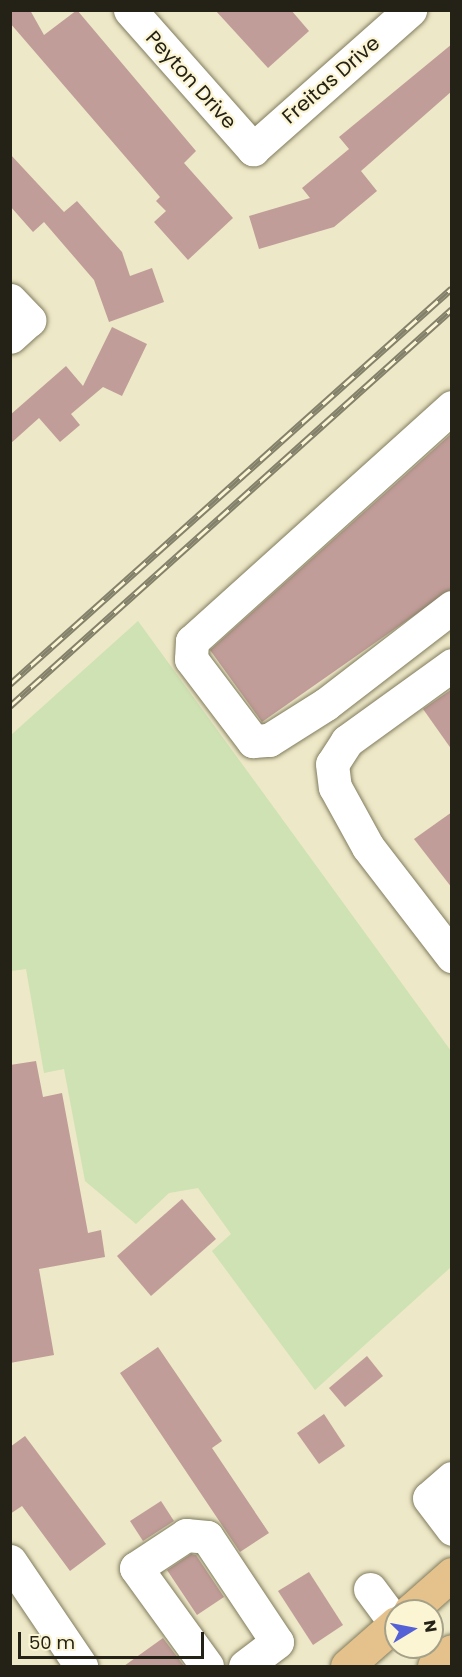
<!DOCTYPE html>
<style>
body{margin:0}
#map{position:relative;width:462px;height:1677px;overflow:hidden;background:#ede8c7;font-family:Poppins,sans-serif}
div>[style]{position:absolute}
[style*='--x']{left:calc(var(--x)*1px);top:calc(var(--y)*1px);width:calc(var(--w)*1px);rotate:calc(var(--a)*1deg)}
.green>*{inset:0;background:#cee2b4}
.building>*{inset:0;background:#c19d99}
.roads{filter:drop-shadow(0 0 2px #807c5e) drop-shadow(0 0 2px #807c5e)}
.minor>*{height:33px;margin:-16.5px;padding:0 16.5px;transform-origin:16.5px;border-radius:16.5px;background:#fff}
.major>*{height:33px;margin:-16.5px;padding:0 16.5px;transform-origin:16.5px;border-radius:16.5px;background:#e5c18c}
.rail>*{height:7px;margin-top:-3.5px;transform-origin:0;background:repeating-linear-gradient(90deg,#fbf5d4 0 14px,#84816b 0 28px);box-sizing:border-box;border-block:2px solid #84816b}
span{translate:-50% -50%;white-space:nowrap;text-align:center;line-height:1.15;-webkit-text-stroke:4.5px #fbf5d4;paint-order:stroke}
.street-label{font-size:20px;color:#242216}
.frame{position:absolute;inset:0;border:12px solid #242216;pointer-events:none}
.north{position:absolute;left:384px;top:1599px;width:60px;height:60px;box-sizing:border-box;background:#fbf5d4;border:2px solid #a5a188;border-radius:50%;rotate:80deg;font-size:16px;font-weight:700;line-height:24px;text-align:center;color:#242216}
.north::after{content:'';display:block;margin:auto;width:21px;height:27px;background:#5460d6;clip-path:polygon(50% 0,100% 100%,50% 72%,0 100%)}
.scale{position:absolute;left:18px;top:1632px;width:186px;height:27px;box-sizing:border-box;border:3px solid #242216;border-top:0;padding-left:8px;font-size:18px;line-height:21px;white-space:nowrap;color:#242216;-webkit-text-stroke:4px #fbf5d4;paint-order:stroke}
</style>
<div id="map">
<div class="green">
<i style="clip-path:polygon(138px 621px,451px 1051px,451px 1267px,315px 1390px,212px 1251px,231px 1234px,198px 1188px,169px 1193px,136px 1224px,85px 1181px,64px 1069px,44px 1073px,26px 969px,11px 971px,11px 735px)"></i>
</div>
<div class="building">
<i style="clip-path:polygon(10px 10px,30px 10px,44px 35px,77px 10px,196px 151px,184px 163px,233px 218px,188px 260px,154px 222px,166px 211px,156px 201px,160px 197px,10px 23px)"></i>
<i style="clip-path:polygon(215px 10px,291px 10px,309px 31px,268px 68px)"></i>
<i style="clip-path:polygon(452px 44px,452px 91px,361px 171px,377px 191px,334px 227px,259px 249px,249px 216px,310px 198px,302px 188px,349px 149px,339px 137px)"></i>
<i style="clip-path:polygon(10px 154px,64px 212px,77px 201px,122px 252px,130px 276px,152px 268px,164px 302px,109px 322px,94px 280px,44px 222px,33px 232px,10px 206px)"></i>
<i style="clip-path:polygon(112px 327px,147px 344px,122px 396px,103px 387px,71px 414px,80px 425px,60px 442px,39px 418px,10px 444px,10px 415px,66px 366px,83px 386px)"></i>
<i style="clip-path:polygon(452px 433px,452px 589px,262px 722px,210px 650px)"></i>
<i style="clip-path:polygon(452px 689px,452px 750px,423px 709px)"></i>
<i style="clip-path:polygon(452px 812px,452px 888px,414px 839px)"></i>
<i style="clip-path:polygon(36px 1061px,43px 1097px,62px 1093px,88px 1233px,101px 1230px,105px 1257px,39px 1269px,54px 1355px,10px 1363px,10px 1065px)"></i>
<i style="clip-path:polygon(182px 1199px,216px 1239px,151px 1296px,117px 1256px)"></i>
<i style="clip-path:polygon(158px 1347px,222px 1441px,212px 1448px,269px 1533px,240px 1552px,120px 1373px)"></i>
<i style="clip-path:polygon(367px 1356px,383px 1376px,345px 1407px,329px 1388px)"></i>
<i style="clip-path:polygon(324px 1414px,345px 1446px,319px 1464px,297px 1433px)"></i>
<i style="clip-path:polygon(25px 1436px,106px 1544px,70px 1571px,22px 1506px,10px 1514px,10px 1447px)"></i>
<i style="clip-path:polygon(161px 1501px,174px 1521px,143px 1541px,130px 1521px)"></i>
<i style="clip-path:polygon(191px 1554px,196px 1555px,224px 1597px,197px 1615px,167px 1570px)"></i>
<i style="clip-path:polygon(309px 1572px,343px 1625px,313px 1645px,278px 1591px)"></i>
<i style="clip-path:polygon(163px 1638px,184px 1666px,124px 1666px)"></i>
</div>
<div class="roads">
<div class="minor">
<i style="--x:130;--y:10;--w:186;--a:48.5"></i>
<i style="--x:253;--y:149;--w:210;--a:-41.5"></i>
<i style="--x:10;--y:300;--w:28;--a:46"></i>
<i style="--x:29;--y:320;--w:25;--a:138"></i>
<i style="--x:452;--y:407;--w:350;--a:138"></i>
<i style="--x:192;--y:641;--w:18;--a:93"></i>
<i style="--x:191;--y:659;--w:103;--a:52.9"></i>
<i style="--x:253;--y:741;--w:16;--a:-4"></i>
<i style="--x:269;--y:740;--w:67;--a:-32.3"></i>
<i style="--x:326;--y:704;--w:159;--a:-37.6"></i>
<i style="--x:452;--y:665;--w:130;--a:144.1"></i>
<i style="--x:347;--y:741;--w:27;--a:123"></i>
<i style="--x:332;--y:764;--w:23;--a:83"></i>
<i style="--x:335;--y:787;--w:68;--a:61.2"></i>
<i style="--x:368;--y:847;--w:138;--a:52.4"></i>
<i style="--x:452;--y:1478;--w:30;--a:139"></i>
<i style="--x:429;--y:1498;--w:39;--a:53"></i>
<i style="--x:10;--y:1561;--w:127;--a:55.9"></i>
<i style="--x:370;--y:1589;--w:44;--a:53.4"></i>
<i style="--x:207;--y:1666;--w:121;--a:-125.9"></i>
<i style="--x:136;--y:1568;--w:60;--a:-33.4"></i>
<i style="--x:186;--y:1535;--w:21;--a:5"></i>
<i style="--x:207;--y:1537;--w:126;--a:56.3"></i>
<i style="--x:277;--y:1642;--w:40;--a:143"></i>
</div>
<div class="major">
<i style="--x:410;--y:1611;--w:56;--a:-41.4"></i>
<i style="--x:347;--y:1666;--w:65;--a:-41.3"></i>
<i style="--x:434;--y:1666;--w:23;--a:-40"></i>
</div>
</div>
<div class="rail">
<i style="--x:10;--y:684;--w:593;--a:-41.86"></i>
<i style="--x:10;--y:706;--w:594;--a:-41.93"></i>
</div>
<div class="street-label">
<span style="left:191px;top:80px;rotate:48deg">Peyton Drive</span>
<span style="left:331px;top:80px;rotate:-41deg">Freitas Drive</span>
</div>
<div class="frame"></div>
<div class="north">N</div>
<div class="scale">50 m</div>
</div>
